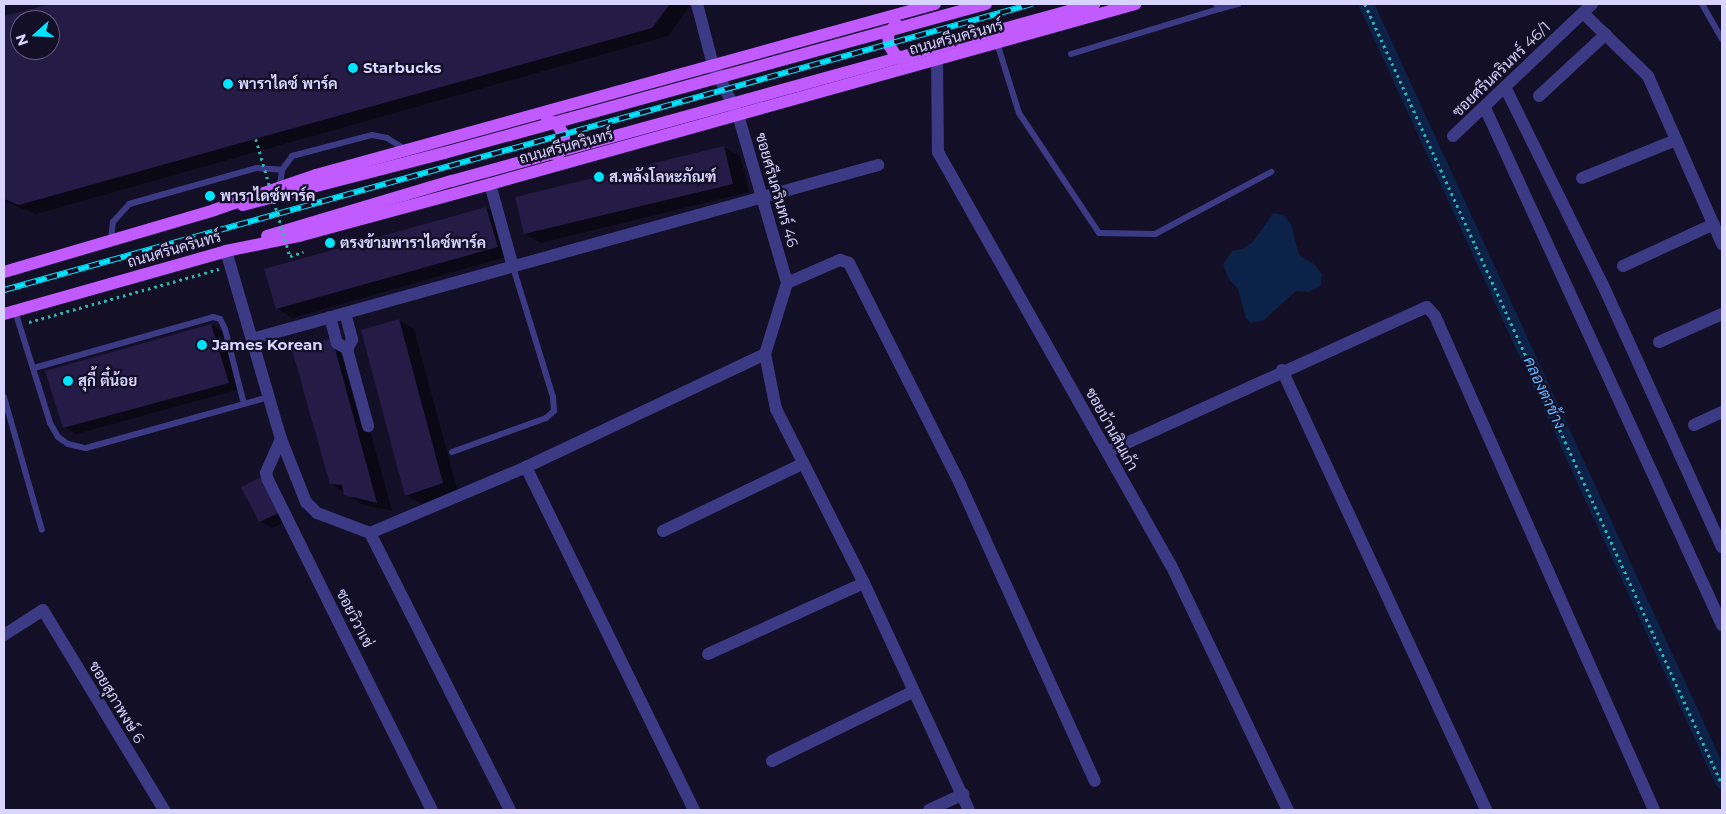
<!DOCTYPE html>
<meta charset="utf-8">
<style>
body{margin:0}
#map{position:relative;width:1726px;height:814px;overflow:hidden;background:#130f26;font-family:Montserrat,Sarabun,sans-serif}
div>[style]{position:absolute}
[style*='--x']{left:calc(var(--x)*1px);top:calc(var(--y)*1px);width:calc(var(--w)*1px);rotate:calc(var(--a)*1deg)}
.water>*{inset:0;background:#0c2248}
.shadow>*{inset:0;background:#0007}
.canal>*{height:15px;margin:-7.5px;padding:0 7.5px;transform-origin:7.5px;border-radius:7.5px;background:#0c2248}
.building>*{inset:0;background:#241b47}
.path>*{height:2.5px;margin-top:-1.25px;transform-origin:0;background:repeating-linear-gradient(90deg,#2fb8b0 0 2.5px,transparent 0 6.5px)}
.lane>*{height:6px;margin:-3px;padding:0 3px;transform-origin:3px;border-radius:3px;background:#3d3a85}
.street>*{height:12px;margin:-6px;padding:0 6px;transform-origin:6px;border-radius:6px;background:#3d3a85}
.primary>*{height:12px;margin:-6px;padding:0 6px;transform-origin:6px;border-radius:6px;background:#c25bff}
.rail>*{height:5.5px;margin-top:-2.75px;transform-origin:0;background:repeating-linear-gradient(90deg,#130f26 0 11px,#00e5ff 0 22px);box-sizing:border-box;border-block:1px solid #00e5ff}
.path-bridge>*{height:2.5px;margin-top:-1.25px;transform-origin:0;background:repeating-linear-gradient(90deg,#2fb8b0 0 2.5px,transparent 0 6.5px)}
.primary-bridge>*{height:12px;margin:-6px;padding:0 6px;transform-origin:6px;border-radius:6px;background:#c25bff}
.dots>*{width:14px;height:14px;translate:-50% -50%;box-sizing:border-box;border:2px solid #130f26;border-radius:50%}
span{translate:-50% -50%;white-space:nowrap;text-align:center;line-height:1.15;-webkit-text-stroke:4.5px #130f26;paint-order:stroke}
.street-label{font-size:15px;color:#d9d4ff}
.poi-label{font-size:15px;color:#d9d4ff;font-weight:700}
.left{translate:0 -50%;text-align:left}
.water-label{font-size:16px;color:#62b6ff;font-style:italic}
.frame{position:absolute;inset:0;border:5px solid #d9d4ff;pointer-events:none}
.north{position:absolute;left:10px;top:10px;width:50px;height:50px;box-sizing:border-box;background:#130f26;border:1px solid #625e7d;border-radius:50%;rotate:250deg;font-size:14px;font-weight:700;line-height:20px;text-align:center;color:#d9d4ff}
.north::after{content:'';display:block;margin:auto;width:18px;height:22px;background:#00e5ff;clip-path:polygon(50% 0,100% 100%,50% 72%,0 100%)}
</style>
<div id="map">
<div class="water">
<i style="clip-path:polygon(1273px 213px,1284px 215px,1291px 224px,1299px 255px,1314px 264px,1322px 274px,1321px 285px,1309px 292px,1296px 291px,1264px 320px,1251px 323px,1246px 318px,1238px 289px,1229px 279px,1223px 264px,1232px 251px,1242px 249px,1253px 242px)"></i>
</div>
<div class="shadow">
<i style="clip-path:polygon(evenodd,55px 4px,688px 4px,689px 7px,668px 36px,36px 214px,4px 201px,4px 18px,55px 4px,20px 20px,50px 20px,50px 50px,20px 50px,20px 20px)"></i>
<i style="clip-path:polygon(724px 147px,740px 156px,749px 192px,541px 243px,525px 234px)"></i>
<i style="clip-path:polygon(486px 208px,502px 217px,513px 255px,292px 318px,277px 308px)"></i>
<i style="clip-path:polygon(399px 320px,414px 329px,458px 492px,422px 504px,406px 495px)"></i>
<i style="clip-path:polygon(211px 325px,223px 332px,240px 389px,76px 434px,64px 427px)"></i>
<i style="clip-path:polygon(332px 339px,348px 349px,392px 511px,361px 504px,331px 483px)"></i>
<i style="clip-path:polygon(243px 487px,292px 519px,272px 528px,260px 521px)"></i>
</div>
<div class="canal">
<i style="--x:1366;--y:4;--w:855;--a:65.38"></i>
</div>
<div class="building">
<i style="clip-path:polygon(evenodd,50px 4px,670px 4px,652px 28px,19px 205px,4px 199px,4px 16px,50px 4px,20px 20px,50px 20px,50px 50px,20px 50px,20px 20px)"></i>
<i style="clip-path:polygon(724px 146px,733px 184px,524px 234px,515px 197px)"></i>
<i style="clip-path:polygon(486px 207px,498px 247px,276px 309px,264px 269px)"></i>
<i style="clip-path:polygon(399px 319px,443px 483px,405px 496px,361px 330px)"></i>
<i style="clip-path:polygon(211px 324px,229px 383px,63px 428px,45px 371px)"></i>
<i style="clip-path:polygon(332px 338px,377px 503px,344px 495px,342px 485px,330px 484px,292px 350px)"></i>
<i style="clip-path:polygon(263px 476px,281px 512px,259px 522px,241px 487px)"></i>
</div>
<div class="path">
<i style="--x:1365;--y:4;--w:858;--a:65.41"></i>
<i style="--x:290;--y:256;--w:14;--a:-17"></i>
<i style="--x:29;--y:322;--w:197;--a:-15.6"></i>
</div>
<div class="lane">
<i style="--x:1216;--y:4;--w:6;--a:59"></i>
<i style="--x:1219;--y:9;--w:20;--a:-15"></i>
<i style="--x:1702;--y:4;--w:40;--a:60.3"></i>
<i style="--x:997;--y:43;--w:73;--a:72.6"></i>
<i style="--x:1019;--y:113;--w:144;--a:56.3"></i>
<i style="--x:1099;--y:233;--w:56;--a:1"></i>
<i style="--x:1155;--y:234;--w:132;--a:-28.1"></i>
<i style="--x:1071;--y:54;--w:155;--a:-16.9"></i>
<i style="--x:280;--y:185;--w:15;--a:-82"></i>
<i style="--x:282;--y:170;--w:17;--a:-54"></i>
<i style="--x:292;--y:156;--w:83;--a:-14.7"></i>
<i style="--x:372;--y:135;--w:15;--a:11"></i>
<i style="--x:387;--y:138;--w:22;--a:32"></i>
<i style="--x:111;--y:240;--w:18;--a:-84"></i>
<i style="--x:113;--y:222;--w:24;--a:-48"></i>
<i style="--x:129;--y:204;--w:132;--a:-15.8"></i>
<i style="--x:256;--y:168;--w:26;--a:4"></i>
<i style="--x:15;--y:311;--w:117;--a:72.6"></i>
<i style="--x:50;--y:423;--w:16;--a:60"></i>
<i style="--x:58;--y:437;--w:12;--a:35"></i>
<i style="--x:68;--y:444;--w:18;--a:13"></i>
<i style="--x:86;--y:448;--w:190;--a:-15.6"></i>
<i style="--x:34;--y:368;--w:186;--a:-15.9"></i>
<i style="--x:213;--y:317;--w:7;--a:16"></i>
<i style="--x:220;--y:319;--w:11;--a:63"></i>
<i style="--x:225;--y:329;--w:77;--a:75.8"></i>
<i style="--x:4;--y:397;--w:138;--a:74.1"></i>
<i style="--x:452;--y:452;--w:100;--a:-19.9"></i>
<i style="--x:546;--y:418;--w:11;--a:-41"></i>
<i style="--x:554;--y:411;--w:14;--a:-94"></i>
<i style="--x:553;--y:397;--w:136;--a:-107.1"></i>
</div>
<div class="street">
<i style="--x:697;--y:4;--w:63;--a:75.3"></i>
<i style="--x:713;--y:65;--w:56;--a:63.4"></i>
<i style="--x:738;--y:115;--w:175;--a:73.7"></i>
<i style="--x:787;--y:283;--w:74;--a:107.2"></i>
<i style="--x:765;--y:354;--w:56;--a:78.7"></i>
<i style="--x:776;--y:409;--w:195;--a:63.2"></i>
<i style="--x:864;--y:583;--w:250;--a:65.2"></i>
<i style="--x:1583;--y:13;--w:91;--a:44.1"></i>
<i style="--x:1648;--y:76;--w:184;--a:66.2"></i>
<i style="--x:937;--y:59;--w:93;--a:89.4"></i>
<i style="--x:938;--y:152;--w:474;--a:60.6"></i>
<i style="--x:1171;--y:565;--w:272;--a:64.5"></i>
<i style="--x:1505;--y:87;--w:219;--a:63.7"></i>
<i style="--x:1602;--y:283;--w:290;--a:65.6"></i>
<i style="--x:1539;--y:96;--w:91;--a:-42.8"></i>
<i style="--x:1485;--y:108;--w:569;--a:65.37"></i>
<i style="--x:1453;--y:136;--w:192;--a:-43.5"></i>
<i style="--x:1582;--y:178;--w:101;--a:-22"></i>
<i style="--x:490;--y:184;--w:86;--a:74.5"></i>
<i style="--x:226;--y:251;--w:196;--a:73.7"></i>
<i style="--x:281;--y:439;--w:68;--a:68.4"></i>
<i style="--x:306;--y:502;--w:16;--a:45"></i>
<i style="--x:317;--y:513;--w:57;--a:20.7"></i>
<i style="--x:370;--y:533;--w:169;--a:-22.9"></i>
<i style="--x:526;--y:467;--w:264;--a:-25.3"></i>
<i style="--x:1623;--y:266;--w:100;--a:-24.8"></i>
<i style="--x:787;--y:283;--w:58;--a:-23.5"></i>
<i style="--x:840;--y:260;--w:9;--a:18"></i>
<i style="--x:849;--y:263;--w:247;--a:63.3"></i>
<i style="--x:960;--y:484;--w:326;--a:65.6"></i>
<i style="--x:345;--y:313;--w:28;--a:75"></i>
<i style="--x:352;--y:340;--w:10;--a:119"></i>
<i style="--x:330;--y:317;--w:27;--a:75"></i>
<i style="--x:337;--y:343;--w:12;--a:31"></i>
<i style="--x:347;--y:349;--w:80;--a:74.7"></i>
<i style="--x:252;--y:339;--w:650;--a:-15.53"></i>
<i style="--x:1659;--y:342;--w:69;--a:-24"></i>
<i style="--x:1282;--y:370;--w:485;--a:65.1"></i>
<i style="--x:1694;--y:425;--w:31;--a:-25"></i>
<i style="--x:281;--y:439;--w:37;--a:114"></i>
<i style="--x:266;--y:473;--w:7;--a:74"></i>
<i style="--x:268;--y:480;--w:369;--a:63.6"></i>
<i style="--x:1107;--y:452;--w:351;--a:-24.4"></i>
<i style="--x:1427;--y:307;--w:12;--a:48"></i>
<i style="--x:1435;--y:316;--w:540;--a:66.09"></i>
<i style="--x:526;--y:467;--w:382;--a:63.9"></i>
<i style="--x:663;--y:531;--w:154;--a:-25.7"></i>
<i style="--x:370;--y:533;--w:310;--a:63.2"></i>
<i style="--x:4;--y:635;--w:46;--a:-32.7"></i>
<i style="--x:43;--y:610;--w:234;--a:58.8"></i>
<i style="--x:708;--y:654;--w:171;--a:-24.5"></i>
<i style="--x:772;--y:761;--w:158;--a:-26.2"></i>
<i style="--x:929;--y:810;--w:38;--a:-25"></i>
</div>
<div class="primary">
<i style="--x:896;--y:24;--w:13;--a:129"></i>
<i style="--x:888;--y:34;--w:11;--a:85"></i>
<i style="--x:889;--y:45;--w:13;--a:58"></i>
<i style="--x:896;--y:56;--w:13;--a:18"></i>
<i style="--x:996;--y:31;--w:102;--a:-15.4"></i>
<i style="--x:547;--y:120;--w:11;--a:22"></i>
<i style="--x:557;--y:124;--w:13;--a:58"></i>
<i style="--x:564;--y:135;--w:11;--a:90"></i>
<i style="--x:564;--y:146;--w:12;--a:125"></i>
<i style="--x:243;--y:205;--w:208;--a:-14.5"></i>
<i style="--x:267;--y:236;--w:193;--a:-16.6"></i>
<i style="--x:4;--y:272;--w:219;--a:-16.4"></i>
<i style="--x:214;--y:210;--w:108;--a:-18.9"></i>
<i style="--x:316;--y:175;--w:642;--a:-15.44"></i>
<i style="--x:4;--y:314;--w:231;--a:-15.8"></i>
<i style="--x:226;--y:251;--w:75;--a:-11.6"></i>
<i style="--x:299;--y:236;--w:198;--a:-15.2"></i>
<i style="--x:490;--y:184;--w:670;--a:-15.59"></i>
</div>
<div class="rail">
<i style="--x:4;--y:290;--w:1067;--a:-15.55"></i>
</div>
<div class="path-bridge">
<i style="--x:256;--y:139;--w:122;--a:73.8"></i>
</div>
<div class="primary-bridge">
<i style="--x:444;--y:153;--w:562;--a:-15.37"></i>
<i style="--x:452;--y:181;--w:564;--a:-15.42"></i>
</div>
<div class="dots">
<i style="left:353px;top:68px;background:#00e5ff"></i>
<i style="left:228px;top:84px;background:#00e5ff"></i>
<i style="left:599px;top:177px;background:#00e5ff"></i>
<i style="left:210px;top:196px;background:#00e5ff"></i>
<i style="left:330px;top:243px;background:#00e5ff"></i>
<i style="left:202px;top:345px;background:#00e5ff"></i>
<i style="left:68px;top:381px;background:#00e5ff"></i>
</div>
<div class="street-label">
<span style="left:956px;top:37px;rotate:-15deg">ถนนศรีนครินทร์</span>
<span style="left:1501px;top:69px;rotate:-44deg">ซอยศรีนครินทร์ 46/1</span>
<span style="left:566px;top:146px;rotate:-15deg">ถนนศรีนครินทร์</span>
<span style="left:777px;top:190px;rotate:74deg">ซอยศรีนครินทร์ 46</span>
<span style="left:174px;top:249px;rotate:-16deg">ถนนศรีนครินทร์</span>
<span style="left:1112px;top:429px;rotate:61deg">ซอยบ้านสินเก้า</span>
<span style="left:355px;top:618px;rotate:63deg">ซอยวิวาเช่</span>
<span style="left:117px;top:702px;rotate:59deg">ซอยสุภาพงษ์ 6</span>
</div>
<div class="poi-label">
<span class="left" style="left:363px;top:68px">Starbucks</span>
<span class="left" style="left:238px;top:84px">พาราไดซ์ พาร์ค</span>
<span class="left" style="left:609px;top:177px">ส.พลังโลหะภัณฑ์</span>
<span class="left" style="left:220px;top:196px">พาราไดซ์พาร์ค</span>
<span class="left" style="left:340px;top:243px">ตรงข้ามพาราไดซ์พาร์ค</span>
<span class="left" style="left:212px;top:345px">James Korean</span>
<span class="left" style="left:78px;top:381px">สุกี้ ตี๋น้อย</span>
</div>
<div class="water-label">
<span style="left:1544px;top:393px;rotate:65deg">คลองตาช้าง</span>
</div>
<div class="frame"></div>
<div class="north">N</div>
</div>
